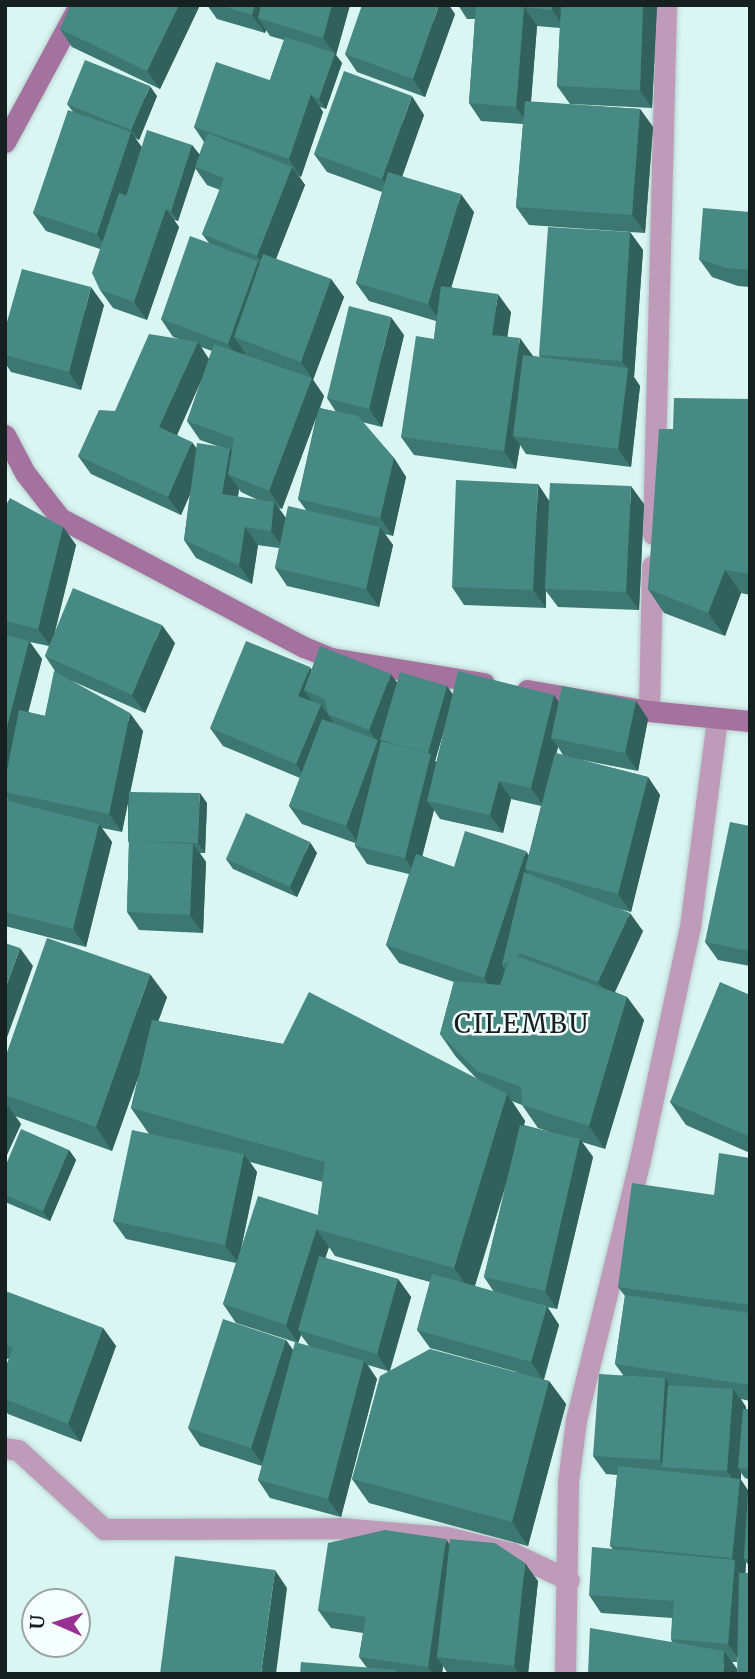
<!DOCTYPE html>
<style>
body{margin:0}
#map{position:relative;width:755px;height:1679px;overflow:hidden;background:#daf6f2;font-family:Merriweather,serif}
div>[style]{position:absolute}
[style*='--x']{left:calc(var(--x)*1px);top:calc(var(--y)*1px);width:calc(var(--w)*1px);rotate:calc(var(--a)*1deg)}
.roads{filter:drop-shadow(0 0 2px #b7cfcc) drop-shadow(0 0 2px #b7cfcc)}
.street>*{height:21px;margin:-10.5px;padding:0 10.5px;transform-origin:10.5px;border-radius:10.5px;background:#bd9bb9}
.secondary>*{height:21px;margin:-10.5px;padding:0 10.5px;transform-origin:10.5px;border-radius:10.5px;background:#a3729f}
.wall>*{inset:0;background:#3d7771}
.shaded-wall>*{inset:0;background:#32615c}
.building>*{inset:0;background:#478a83}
span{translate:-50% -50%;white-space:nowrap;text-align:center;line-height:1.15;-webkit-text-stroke:5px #f4fffe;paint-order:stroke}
.quarter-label{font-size:26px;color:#16201f;letter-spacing:2px}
.frame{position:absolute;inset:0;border:7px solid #16201f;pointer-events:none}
.north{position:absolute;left:21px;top:1588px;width:70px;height:70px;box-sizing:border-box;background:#f4fffe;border:2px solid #9ba6a5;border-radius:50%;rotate:273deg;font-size:19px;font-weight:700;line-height:28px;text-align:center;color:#16201f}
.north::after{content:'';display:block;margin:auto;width:24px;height:32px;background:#993093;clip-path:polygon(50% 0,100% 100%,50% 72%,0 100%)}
</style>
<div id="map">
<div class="roads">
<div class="street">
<i style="--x:653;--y:534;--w:529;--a:-88.59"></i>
<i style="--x:649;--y:711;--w:145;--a:-88.8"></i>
<i style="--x:5;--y:1448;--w:13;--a:9"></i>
<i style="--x:18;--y:1450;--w:117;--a:42.6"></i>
<i style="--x:104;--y:1529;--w:236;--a:-0.2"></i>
<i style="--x:340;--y:1528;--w:106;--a:4.9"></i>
<i style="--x:446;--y:1537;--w:68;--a:13.6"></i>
<i style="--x:512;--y:1553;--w:63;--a:25.3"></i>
<i style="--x:565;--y:1674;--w:192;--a:-89.1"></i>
<i style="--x:568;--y:1482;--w:63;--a:-82.6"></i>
<i style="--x:576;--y:1420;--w:264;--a:-76.2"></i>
<i style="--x:639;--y:1164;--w:242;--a:-77.9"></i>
<i style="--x:690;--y:927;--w:210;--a:-82.6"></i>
</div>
<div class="secondary">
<i style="--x:5;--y:142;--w:156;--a:-61.6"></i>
<i style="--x:5;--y:435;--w:43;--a:62.2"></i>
<i style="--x:25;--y:473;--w:57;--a:52.1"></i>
<i style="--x:60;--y:518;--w:276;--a:27.9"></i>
<i style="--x:304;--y:647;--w:29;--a:22"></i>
<i style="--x:331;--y:658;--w:155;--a:9.3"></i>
<i style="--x:527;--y:690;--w:124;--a:9.8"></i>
<i style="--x:649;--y:711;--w:101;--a:5.7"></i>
</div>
</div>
<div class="wall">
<i style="clip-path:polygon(71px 5px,200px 5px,160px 89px,72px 47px,60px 29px)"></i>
<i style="clip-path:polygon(evenodd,207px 5px,350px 5px,336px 55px,342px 63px,326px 109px,320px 107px,323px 112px,301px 177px,299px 176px,305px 185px,276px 259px,331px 279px,344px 297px,313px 380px,324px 396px,320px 408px,336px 412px,327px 398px,404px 335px,382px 427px,362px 422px,394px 458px,406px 477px,393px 536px,385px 534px,393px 545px,379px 607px,287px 586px,275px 568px,279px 548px,258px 545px,252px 584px,196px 558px,184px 540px,190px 494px,181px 515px,91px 474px,78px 456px,115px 411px,179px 339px,173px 337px,161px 319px,209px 243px,202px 234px,220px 190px,207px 185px,195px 168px,178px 221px,174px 220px,179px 227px,147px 320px,113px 308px,100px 290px,100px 249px,46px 231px,33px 213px,73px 112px,67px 104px,157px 96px,139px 140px,135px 138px,142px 148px,192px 145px,199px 155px,204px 142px,194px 127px,270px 80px,284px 40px,270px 36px,266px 30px,265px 33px,217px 19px,207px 5px,201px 347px,212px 351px,209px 359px,201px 347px,207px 5px,202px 378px,187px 421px,200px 440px,220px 447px,196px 448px,177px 435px,202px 378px,207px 5px,316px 418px,298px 499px,306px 510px,286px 518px,279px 508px,282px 509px,316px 418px,207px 5px,239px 489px,241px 492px,258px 500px,238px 497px,239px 489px)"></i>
<i style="clip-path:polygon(458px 5px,657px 5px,652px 108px,570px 104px,557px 86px,560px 28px,537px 26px,531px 102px,640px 109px,653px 127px,645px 233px,529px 225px,516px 207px,523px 124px,481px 121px,469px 103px,475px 19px,467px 19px)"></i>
<i style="clip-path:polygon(455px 14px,425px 97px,357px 72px,345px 54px)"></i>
<i style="clip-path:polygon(424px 115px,402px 176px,474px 212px,451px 287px,511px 312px,507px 336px,533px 356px,540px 357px,539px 355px,630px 232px,643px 250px,634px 377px,640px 386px,631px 467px,526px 454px,520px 445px,516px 469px,414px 455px,401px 437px,434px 339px,436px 321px,369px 301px,356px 283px,382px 192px,327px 172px,314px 154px)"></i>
<i style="clip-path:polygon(750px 212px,750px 287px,738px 286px,712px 277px,699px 259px)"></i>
<i style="clip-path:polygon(104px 305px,81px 390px,11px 372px,5px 363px,5px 329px)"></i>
<i style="clip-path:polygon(750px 399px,750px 595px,741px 593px,725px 636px,664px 613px,648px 589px,673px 429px)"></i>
<i style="clip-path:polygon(549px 500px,644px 504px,639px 610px,558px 607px,546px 591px,546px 608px,464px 605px,452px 587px)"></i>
<i style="clip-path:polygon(evenodd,5px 507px,63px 527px,76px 545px,55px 632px,175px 643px,145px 713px,72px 681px,143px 731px,130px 792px,207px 803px,205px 853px,200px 853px,206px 862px,203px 933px,139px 930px,127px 912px,129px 843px,128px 841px,128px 801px,122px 832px,102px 828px,112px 842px,86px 947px,5px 926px,5px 796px,9px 801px,5px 795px,5px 507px,30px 642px,49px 646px,45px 656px,55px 671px,45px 716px,28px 712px,42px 659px,30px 642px)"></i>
<i style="clip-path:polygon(evenodd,312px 670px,397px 683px,447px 686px,453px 695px,554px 695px,558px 702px,636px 701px,648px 719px,638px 771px,577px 759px,648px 777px,660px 795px,631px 912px,619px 909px,643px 931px,615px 992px,627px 997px,644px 1020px,605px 1149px,582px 1142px,593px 1157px,557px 1309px,547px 1307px,559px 1325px,544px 1380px,549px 1381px,566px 1404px,528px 1546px,369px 1503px,352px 1479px,388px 1371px,368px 1365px,377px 1379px,341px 1517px,270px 1498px,258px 1480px,262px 1466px,200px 1446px,188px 1428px,286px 1340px,293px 1350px,309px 1346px,301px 1335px,298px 1343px,236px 1323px,223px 1304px,236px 1263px,126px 1239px,113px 1221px,149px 1134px,131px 1108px,139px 1074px,112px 1151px,15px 1116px,21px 1124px,5px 1159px,5px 1058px,167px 997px,158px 1021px,478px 1080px,456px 1057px,440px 1034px,454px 982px,399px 963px,386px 945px,409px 874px,367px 864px,355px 846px,355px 843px,302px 824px,289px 806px,300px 778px,223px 746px,210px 728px,312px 670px,445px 727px,437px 762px,435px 761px,445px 727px,312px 670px,558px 747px,563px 755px,556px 753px,558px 747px,312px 670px,511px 799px,541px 806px,529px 855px,454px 867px,422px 856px,434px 810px,440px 819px,503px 833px,511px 799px,312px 670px,512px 1101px,522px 1105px,538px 1128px,550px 1132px,524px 1125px,525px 1121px,512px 1101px,312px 670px,250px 1162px,323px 1182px,318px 1215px,241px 1249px,257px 1172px,250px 1162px,312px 670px,506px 1185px,484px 1277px,494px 1292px,475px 1286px,506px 1185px,312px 670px,329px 1247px,335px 1256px,430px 1282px,417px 1330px,430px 1348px,517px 1372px,390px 1371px,411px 1297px,398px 1279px,325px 1258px,329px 1247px)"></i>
<i style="clip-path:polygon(750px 826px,750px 966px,718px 960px,705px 942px)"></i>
<i style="clip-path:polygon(317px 853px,297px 897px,233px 869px,226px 859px)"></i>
<i style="clip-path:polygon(750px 995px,750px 1153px,686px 1125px,670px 1102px)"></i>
<i style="clip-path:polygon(69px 1150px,76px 1160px,50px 1221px,5px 1202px,5px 1167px)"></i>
<i style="clip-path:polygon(evenodd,750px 1158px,750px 1401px,741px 1399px,746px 1407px,746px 1409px,750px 1409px,750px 1567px,746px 1562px,737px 1662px,732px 1662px,737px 1669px,672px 1642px,671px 1639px,672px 1618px,601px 1613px,589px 1595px,613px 1549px,610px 1546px,617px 1475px,606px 1474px,593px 1456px,623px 1375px,615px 1364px,625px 1296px,618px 1287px,714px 1195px,750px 1158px,741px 1473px,745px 1478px,748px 1479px,748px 1491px,741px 1480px,741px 1473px)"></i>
<i style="clip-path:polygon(5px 1291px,103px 1328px,116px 1346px,81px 1442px,8px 1414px,5px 1409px,5px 1369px,9px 1359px,5px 1358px)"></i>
<i style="clip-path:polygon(450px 1545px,538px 1581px,528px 1674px,448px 1674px,443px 1666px,442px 1674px,300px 1674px,367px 1668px,359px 1657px,363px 1633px,331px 1628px,318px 1610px)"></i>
</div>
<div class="shaded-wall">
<i style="clip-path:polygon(179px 5px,200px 5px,160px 89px,147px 71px)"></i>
<i style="clip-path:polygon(255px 5px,273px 5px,258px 18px,266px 30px,265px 33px,252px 15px)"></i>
<i style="clip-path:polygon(332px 5px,350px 5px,336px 55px,342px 63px,326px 109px,319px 99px,335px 54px,323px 38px)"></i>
<i style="clip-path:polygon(439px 5px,449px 5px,455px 14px,425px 97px,413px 79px)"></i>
<i style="clip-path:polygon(552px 5px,567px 5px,565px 28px,552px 10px)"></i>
<i style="clip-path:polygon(643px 5px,657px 5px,652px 108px,640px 90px)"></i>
<i style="clip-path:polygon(524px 7px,537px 26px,529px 125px,516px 107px)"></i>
<i style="clip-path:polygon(150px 86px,157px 96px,139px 140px,131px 130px)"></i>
<i style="clip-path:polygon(311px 94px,323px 112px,301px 177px,289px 159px)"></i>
<i style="clip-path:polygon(412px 96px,424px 115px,395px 197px,382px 179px)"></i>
<i style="clip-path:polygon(640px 109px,653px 127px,645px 233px,632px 215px)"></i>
<i style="clip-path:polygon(131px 132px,144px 150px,109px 252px,97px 234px)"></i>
<i style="clip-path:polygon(192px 145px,200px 155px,178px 221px,171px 211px)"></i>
<i style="clip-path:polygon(292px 167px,305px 185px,270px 274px,257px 256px)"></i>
<i style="clip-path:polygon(461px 194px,474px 212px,441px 322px,428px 304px)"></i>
<i style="clip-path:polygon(166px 209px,179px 227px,147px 320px,134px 302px)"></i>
<i style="clip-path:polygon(630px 232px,643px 250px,634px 377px,640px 386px,631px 467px,618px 449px,628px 369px,622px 361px)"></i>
<i style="clip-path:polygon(258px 261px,271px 280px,234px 337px,245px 353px,241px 362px,228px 344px)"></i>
<i style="clip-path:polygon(331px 279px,344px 297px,313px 380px,301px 362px)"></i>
<i style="clip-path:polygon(91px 287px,104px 305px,81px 390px,69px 372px)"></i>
<i style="clip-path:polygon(498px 294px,511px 312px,505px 353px,492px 335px)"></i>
<i style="clip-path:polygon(391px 317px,404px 335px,382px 427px,369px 409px)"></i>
<i style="clip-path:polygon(520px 338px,533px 356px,513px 436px,520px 445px,516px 469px,504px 451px)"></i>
<i style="clip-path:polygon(198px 342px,210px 361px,172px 446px,159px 427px)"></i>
<i style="clip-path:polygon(312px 378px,324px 396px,282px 509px,269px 491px)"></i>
<i style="clip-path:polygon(192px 442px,205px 460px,181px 515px,168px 497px)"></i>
<i style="clip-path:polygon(230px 448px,242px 466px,228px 474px,239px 489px,235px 512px,222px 494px)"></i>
<i style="clip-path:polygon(394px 458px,406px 477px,393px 536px,380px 518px)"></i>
<i style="clip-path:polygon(538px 484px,550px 502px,545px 589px,546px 591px,546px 608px,533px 590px)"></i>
<i style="clip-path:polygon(631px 486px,644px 504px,639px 610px,626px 592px)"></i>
<i style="clip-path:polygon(274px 502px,287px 520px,284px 549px,271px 531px)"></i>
<i style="clip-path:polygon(63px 527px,76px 545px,51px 647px,38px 629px)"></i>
<i style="clip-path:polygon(245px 527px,258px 545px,252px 584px,239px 565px)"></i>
<i style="clip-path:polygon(380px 527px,393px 545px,379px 607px,366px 589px)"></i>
<i style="clip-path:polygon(725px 570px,741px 593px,725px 636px,708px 613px)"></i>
<i style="clip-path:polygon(162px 625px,175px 643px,145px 713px,132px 695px)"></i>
<i style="clip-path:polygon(29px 641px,42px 659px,9px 787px,5px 781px,5px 735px)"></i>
<i style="clip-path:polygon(310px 667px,322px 685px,304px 690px,314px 705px,298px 696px)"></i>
<i style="clip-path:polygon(391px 674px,404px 692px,359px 844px,346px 826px,377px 742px,369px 730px)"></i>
<i style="clip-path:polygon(447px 686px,454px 696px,435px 761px,443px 772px,427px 801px,434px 810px,417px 877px,405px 858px,427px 754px)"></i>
<i style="clip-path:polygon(554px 695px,566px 713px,551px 738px,558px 747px,544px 806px,531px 788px)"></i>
<i style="clip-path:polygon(636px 701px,648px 719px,638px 771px,625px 753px)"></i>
<i style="clip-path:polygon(321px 705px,334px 723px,309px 782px,296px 764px)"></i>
<i style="clip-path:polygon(130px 713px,143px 731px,122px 832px,109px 814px)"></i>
<i style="clip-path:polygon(648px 777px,660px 795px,631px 912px,618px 894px)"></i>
<i style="clip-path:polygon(499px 781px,511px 799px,503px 833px,490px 815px)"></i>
<i style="clip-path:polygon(200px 793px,207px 803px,205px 853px,198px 843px)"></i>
<i style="clip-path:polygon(99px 824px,112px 842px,86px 947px,73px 929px)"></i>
<i style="clip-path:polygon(310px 842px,317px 853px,297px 897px,290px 887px)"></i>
<i style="clip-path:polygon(193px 844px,206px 862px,203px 933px,190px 915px)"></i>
<i style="clip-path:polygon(526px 851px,538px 869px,525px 869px,534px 883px,502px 965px,505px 970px,497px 996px,484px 978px)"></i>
<i style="clip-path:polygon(630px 913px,643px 931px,611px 1000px,598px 982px)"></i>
<i style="clip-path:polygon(20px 948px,33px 966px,5px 1043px,5px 989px)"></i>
<i style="clip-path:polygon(150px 974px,167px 997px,112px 1151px,96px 1127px)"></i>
<i style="clip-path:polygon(627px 997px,644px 1020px,605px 1149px,589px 1126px)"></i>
<i style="clip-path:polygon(507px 1094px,525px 1121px,472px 1294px,454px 1268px)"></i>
<i style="clip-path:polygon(8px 1106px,21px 1124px,5px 1159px,5px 1112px)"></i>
<i style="clip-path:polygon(580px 1139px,593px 1157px,557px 1309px,545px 1291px)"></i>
<i style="clip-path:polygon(69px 1150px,76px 1160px,50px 1221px,43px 1211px)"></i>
<i style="clip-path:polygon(244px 1154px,257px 1172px,238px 1263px,225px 1245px)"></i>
<i style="clip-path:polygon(316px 1229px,329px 1247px,302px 1331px,298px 1330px,301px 1335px,298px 1343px,286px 1325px)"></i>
<i style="clip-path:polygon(398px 1279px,411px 1297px,389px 1372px,377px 1354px)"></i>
<i style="clip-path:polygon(547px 1306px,559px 1325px,543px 1380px,531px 1362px)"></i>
<i style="clip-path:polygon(103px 1328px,116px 1346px,81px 1442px,68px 1424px)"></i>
<i style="clip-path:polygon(286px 1340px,298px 1358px,264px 1466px,251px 1448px)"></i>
<i style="clip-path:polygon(364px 1361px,377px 1379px,341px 1517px,328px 1499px)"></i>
<i style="clip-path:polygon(665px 1378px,677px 1396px,664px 1467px,660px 1460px)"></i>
<i style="clip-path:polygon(549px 1381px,566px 1404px,528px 1546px,512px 1522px)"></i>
<i style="clip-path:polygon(733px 1389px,746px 1407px,741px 1469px,738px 1468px,741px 1473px,741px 1480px,750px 1493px,744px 1559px,746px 1562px,741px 1662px,728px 1644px,735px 1561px,732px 1558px,739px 1488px,727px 1471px)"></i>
<i style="clip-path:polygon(446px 1539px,458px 1557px,437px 1657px,443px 1666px,442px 1674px,433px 1674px,428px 1667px)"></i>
<i style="clip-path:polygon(525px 1563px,538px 1581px,528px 1674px,519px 1674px,514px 1666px)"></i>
<i style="clip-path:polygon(275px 1570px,287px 1588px,276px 1674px,261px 1674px)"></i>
<i style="clip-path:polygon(724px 1651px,737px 1669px,737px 1674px,723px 1674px)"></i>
</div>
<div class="building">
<i style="clip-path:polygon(71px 5px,179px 5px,147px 71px,60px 29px)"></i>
<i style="clip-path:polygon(218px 5px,255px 5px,252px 15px)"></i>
<i style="clip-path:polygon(261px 5px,332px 5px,323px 38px,258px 18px)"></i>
<i style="clip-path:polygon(362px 5px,439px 5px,413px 79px,345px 54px)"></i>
<i style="clip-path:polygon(476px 5px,520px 7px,502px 5px,552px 5px,552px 10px,524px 7px,516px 107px,469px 103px)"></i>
<i style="clip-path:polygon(561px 5px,643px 5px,640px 90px,557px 86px)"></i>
<i style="clip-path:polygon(285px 37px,335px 53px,319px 99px,313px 97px,311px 94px,270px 80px)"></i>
<i style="clip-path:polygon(85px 60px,150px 86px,131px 130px,67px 104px)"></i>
<i style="clip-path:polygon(216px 62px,311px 94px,289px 159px,194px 127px)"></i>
<i style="clip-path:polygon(344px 71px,412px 96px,382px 179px,314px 154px)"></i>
<i style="clip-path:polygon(525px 101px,640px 109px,632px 215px,516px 207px)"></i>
<i style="clip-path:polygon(68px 110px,131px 132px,97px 234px,33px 213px)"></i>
<i style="clip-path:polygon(147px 130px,192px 145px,171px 211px,126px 196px)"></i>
<i style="clip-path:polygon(208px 133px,292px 167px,257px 256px,202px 234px,224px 178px,195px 167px)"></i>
<i style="clip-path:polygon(388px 172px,461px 194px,428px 304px,356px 283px)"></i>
<i style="clip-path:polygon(119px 193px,166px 209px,134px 302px,100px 290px,92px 273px)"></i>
<i style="clip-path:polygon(703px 208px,750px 212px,750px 270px,726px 268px,699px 259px)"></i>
<i style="clip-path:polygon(548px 227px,630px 232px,622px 361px,539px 355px)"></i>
<i style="clip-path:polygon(190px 236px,258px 261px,228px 344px,161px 319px)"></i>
<i style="clip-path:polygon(263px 254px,331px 279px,301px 362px,234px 337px)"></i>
<i style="clip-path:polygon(22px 269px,91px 287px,69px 372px,5px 355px,5px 329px)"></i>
<i style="clip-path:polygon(441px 286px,498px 294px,492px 335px,520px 338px,504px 451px,401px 437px,416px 336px,434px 339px)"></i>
<i style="clip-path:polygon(349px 306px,391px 317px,369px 409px,327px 398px)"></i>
<i style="clip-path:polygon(149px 334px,198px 342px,159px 427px,192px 442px,168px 497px,78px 456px,99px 410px,115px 411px)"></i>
<i style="clip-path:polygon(214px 344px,312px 378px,269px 491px,228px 474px,234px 438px,187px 421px)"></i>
<i style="clip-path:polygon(523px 355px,628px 368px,618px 449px,513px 436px)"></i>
<i style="clip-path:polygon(674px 398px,750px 399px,750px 574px,725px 570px,708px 613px,648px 589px,659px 429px,673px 429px)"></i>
<i style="clip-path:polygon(319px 408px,358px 416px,394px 458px,380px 518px,298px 499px)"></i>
<i style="clip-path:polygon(197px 443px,230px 448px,222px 494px,274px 502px,271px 531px,245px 527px,239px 565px,184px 540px)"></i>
<i style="clip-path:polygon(456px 480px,538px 484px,533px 590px,452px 587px)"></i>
<i style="clip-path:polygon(550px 483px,631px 486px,626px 592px,545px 589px)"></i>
<i style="clip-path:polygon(10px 498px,63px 527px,38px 629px,5px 621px,5px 507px)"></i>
<i style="clip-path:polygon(288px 506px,380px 527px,366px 589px,275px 568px)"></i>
<i style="clip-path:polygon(73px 588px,162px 625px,132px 695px,45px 656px)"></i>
<i style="clip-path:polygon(5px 635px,29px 641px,5px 735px)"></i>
<i style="clip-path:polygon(246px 641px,310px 667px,298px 696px,321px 705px,296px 764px,210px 728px)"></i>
<i style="clip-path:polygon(320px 646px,391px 674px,369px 730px,328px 714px,325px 699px,304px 690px)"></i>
<i style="clip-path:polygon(54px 671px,130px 713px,109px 814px,5px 792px,5px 780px,19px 710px,45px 716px)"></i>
<i style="clip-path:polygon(458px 671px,554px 695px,531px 788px,499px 781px,490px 815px,427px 801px)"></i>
<i style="clip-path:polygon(400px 672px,447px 686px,428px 753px,380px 740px)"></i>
<i style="clip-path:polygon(562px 686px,636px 701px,625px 753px,551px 738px)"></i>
<i style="clip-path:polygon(322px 719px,378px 740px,346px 826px,289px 806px)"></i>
<i style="clip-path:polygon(381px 741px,431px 754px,405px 858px,355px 846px)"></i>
<i style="clip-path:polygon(555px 753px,648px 777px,618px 894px,525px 869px)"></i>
<i style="clip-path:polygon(129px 792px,200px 793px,198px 843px,128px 841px)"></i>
<i style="clip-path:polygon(5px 800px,99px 824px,73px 929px,5px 912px)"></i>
<i style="clip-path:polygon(246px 813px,310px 842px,290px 887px,226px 859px)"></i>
<i style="clip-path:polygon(730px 822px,750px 826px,750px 951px,705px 942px)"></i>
<i style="clip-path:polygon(465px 831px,526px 851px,484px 978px,386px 945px,416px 854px,454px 867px)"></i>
<i style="clip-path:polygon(129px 841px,193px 844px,190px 915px,127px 912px)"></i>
<i style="clip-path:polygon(524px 872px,630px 913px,598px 982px,520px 953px,517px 956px,511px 954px,508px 962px,502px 965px)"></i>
<i style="clip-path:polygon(47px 938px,150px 974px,96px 1127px,5px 1095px,5px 1058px)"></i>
<i style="clip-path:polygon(5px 943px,20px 948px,5px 989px)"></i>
<i style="clip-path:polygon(511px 954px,627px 997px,589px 1126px,522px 1105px,521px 1087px,477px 1071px,440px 1034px,454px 981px,500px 985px)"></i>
<i style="clip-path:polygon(720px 982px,750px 995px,750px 1137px,670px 1102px)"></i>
<i style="clip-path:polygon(309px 992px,507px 1094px,454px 1268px,316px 1229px,325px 1162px,131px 1108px,152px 1020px,283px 1044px)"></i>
<i style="clip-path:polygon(520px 1125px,580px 1139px,545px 1291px,484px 1277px)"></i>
<i style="clip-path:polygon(21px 1129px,69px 1150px,43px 1211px,5px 1195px,5px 1167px)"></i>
<i style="clip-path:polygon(132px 1130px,244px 1154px,225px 1245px,113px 1221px)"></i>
<i style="clip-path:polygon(719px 1153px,750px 1158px,750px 1305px,618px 1287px,632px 1183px,714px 1195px)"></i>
<i style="clip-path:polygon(258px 1196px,318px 1215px,317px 1228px,286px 1325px,223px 1304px)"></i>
<i style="clip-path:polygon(319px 1256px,398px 1279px,377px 1354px,298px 1330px)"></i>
<i style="clip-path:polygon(432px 1274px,547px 1306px,531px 1362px,417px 1330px)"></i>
<i style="clip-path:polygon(5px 1291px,103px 1328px,68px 1424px,5px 1399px,5px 1369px,13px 1348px,5px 1345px)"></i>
<i style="clip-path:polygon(625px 1295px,750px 1313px,750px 1385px,615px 1364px)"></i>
<i style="clip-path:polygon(223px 1319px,286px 1340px,251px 1448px,188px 1428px)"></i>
<i style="clip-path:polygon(295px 1342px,364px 1361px,328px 1499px,258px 1480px)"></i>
<i style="clip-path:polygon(430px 1349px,549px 1381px,512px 1522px,352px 1479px,380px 1376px)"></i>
<i style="clip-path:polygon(599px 1374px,665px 1378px,660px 1460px,593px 1456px)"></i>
<i style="clip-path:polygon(668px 1385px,733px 1389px,727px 1471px,662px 1467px)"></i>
<i style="clip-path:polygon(743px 1409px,750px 1409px,750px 1469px,738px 1468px)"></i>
<i style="clip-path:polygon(618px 1466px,740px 1479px,732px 1558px,610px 1546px)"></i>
<i style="clip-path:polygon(749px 1473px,750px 1473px,750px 1559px,744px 1559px)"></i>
<i style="clip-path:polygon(385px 1530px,446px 1539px,428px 1667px,359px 1657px,366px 1617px,318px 1610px,328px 1543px)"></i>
<i style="clip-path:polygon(450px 1539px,495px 1543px,525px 1563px,514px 1666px,437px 1657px)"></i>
<i style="clip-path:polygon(592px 1547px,735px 1560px,728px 1644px,671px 1639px,674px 1601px,589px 1595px)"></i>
<i style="clip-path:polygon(175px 1556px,275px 1570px,261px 1674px,160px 1674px)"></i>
<i style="clip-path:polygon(739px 1573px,750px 1573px,750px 1674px,737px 1674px)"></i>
<i style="clip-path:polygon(590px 1628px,724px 1651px,723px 1674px,588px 1674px)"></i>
<i style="clip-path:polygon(301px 1662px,397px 1670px,396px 1674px,300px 1674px)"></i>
</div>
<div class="quarter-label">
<span style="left:522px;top:1024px">CILEMBU</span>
</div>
<div class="frame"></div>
<div class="north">U</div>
</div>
